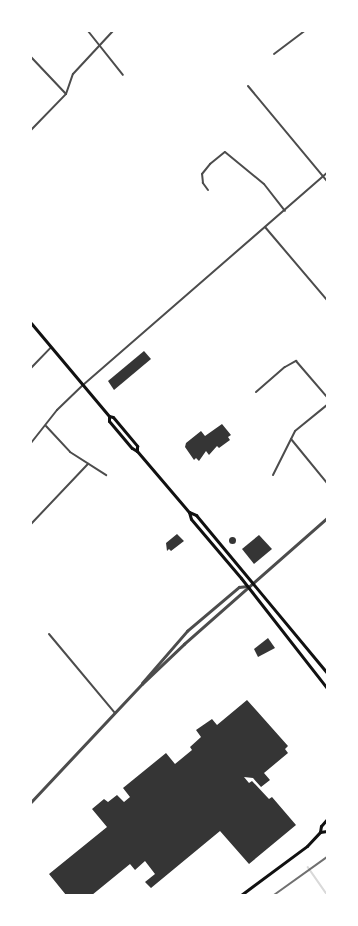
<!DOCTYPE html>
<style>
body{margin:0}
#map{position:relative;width:358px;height:926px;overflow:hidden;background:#fff;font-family:Cabin,sans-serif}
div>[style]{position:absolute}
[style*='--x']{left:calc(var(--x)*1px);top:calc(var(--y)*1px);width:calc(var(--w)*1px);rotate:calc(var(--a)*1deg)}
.stream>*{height:1.5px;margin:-0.75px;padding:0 0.75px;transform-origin:0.75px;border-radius:0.75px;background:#d9d9d9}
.building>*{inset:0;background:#353535}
.round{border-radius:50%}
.minor>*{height:2px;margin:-1px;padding:0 1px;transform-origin:1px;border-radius:1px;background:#4c4c4c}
.tertiary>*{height:2.5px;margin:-1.25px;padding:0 1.25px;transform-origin:1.25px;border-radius:1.25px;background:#4c4c4c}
.secondary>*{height:3px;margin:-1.5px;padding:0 1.5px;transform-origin:1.5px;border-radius:1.5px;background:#111}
.rail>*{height:1.5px;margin:-0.75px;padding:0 0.75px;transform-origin:0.75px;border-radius:0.75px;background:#707070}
span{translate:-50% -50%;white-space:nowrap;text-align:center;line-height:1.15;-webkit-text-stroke:3px #fff;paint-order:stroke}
.frame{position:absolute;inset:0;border:32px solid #fff;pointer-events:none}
</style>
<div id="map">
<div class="stream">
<i style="--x:308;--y:867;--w:33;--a:55"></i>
</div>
<div class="building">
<i style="clip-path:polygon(144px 351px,151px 359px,114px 390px,108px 381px)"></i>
<i style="clip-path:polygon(222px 424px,231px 435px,228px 437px,230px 440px,219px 448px,217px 446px,209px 455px,206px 451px,199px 461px,196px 458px,194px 460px,185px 447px,186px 443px,201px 431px,205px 436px)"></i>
<i style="clip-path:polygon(177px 534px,184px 541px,171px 551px,169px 549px,167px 551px,166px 543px)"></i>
<i style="clip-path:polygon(259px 535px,272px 549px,254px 564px,242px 549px)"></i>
<i class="round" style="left:228.5px;top:536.5px;width:7px;height:7px"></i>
<i style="clip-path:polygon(268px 638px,275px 648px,258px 657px,254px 649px)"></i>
<i style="clip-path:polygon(247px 700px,288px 746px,285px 749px,288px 753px,264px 773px,270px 780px,261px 787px,253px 778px,244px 777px,249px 783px,252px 781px,269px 799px,272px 797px,296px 825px,249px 864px,220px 831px,151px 888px,145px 882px,155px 874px,145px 861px,135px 870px,130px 864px,92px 895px,66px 895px,49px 874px,107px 827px,92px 809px,104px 799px,108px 802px,117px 795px,124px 802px,130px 797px,123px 788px,166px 753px,175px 764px,192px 750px,190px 747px,201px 737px,196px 730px,212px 719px,217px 725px)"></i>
</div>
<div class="minor">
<i style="--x:88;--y:31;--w:56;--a:51.5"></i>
<i style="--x:274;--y:54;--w:39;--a:-37"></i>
<i style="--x:31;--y:57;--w:51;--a:46.6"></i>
<i style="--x:248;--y:86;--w:124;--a:50.3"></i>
<i style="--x:31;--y:130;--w:50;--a:-45.8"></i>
<i style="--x:66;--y:94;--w:21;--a:-71"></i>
<i style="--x:73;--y:74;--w:59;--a:-47.1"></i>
<i style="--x:208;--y:190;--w:9;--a:-126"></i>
<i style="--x:203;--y:183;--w:9;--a:-96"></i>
<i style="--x:202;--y:174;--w:13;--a:-51"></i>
<i style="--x:210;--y:164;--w:19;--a:-39"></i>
<i style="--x:225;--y:152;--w:50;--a:39.4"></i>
<i style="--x:264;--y:184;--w:34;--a:52"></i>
<i style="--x:265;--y:227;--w:96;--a:49.7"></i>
<i style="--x:31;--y:368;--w:28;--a:-46"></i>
<i style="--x:256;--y:392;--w:38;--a:-41"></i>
<i style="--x:285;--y:367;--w:13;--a:-29"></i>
<i style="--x:296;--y:361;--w:48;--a:49.3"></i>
<i style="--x:46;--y:426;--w:35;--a:47"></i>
<i style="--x:70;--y:452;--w:43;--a:32.6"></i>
<i style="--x:291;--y:439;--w:57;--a:50.7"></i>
<i style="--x:31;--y:443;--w:42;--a:-51.8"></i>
<i style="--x:57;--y:410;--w:36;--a:-44"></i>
<i style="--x:83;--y:385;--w:323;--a:-41"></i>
<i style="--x:273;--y:475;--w:49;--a:-63.4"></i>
<i style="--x:295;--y:431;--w:41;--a:-39.1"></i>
<i style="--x:31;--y:524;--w:83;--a:-46.5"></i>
<i style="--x:49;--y:634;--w:103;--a:50.1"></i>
</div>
<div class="tertiary">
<i style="--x:142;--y:683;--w:69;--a:-49.1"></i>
<i style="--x:187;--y:631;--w:68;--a:-40.2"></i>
<i style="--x:239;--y:587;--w:8;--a:-7"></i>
<i style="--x:31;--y:802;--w:162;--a:-46.8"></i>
<i style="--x:142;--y:684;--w:58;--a:-43.6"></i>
<i style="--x:184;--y:644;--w:191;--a:-41.4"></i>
</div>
<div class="secondary">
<i style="--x:31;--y:323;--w:121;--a:50"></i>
<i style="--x:109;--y:416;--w:4;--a:14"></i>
<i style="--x:113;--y:417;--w:38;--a:50"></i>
<i style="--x:137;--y:446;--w:5;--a:90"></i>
<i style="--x:109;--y:416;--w:5;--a:90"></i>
<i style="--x:109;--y:421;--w:35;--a:50"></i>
<i style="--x:132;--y:448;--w:6;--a:31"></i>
<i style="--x:137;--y:451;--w:80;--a:49.6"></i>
<i style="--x:189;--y:512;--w:8;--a:23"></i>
<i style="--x:196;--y:515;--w:205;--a:50.3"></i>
<i style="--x:189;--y:512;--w:7;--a:74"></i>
<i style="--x:191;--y:519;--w:77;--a:49.7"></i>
<i style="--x:241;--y:578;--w:140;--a:52"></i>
<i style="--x:320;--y:832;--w:7;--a:-8"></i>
<i style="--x:241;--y:895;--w:82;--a:-36.6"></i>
<i style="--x:307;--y:846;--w:19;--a:-47"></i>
<i style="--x:320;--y:832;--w:6;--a:-81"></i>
<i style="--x:321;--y:826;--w:9;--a:-49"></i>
</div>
<div class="rail">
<i style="--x:274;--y:895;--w:65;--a:-35.6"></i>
</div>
<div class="frame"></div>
</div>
